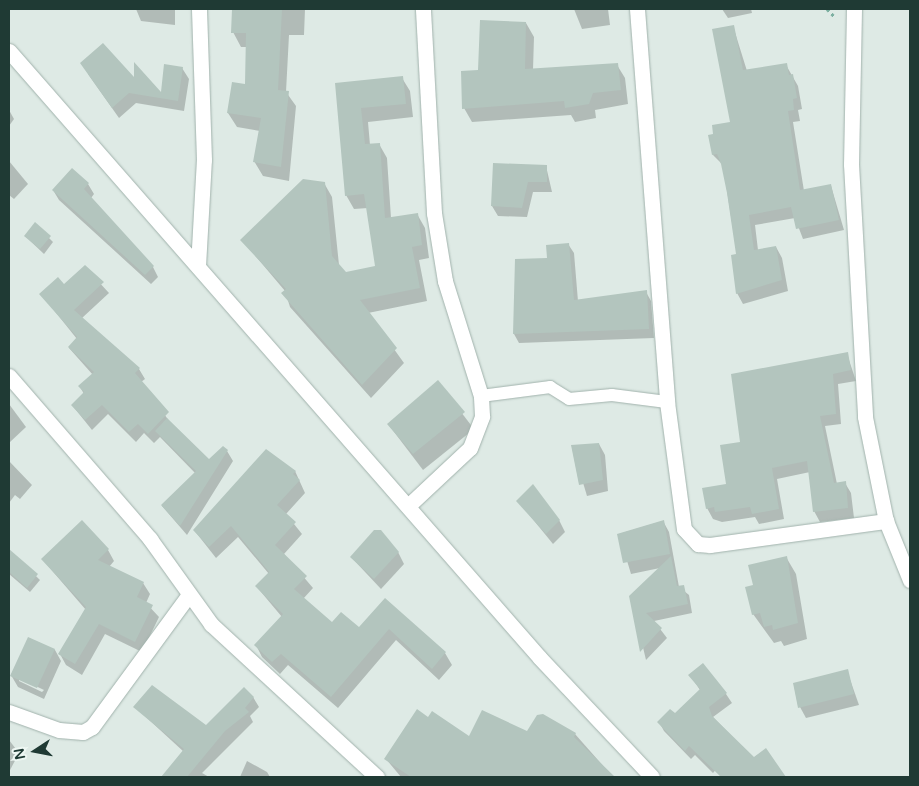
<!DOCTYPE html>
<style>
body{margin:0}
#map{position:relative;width:919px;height:786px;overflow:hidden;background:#deeae5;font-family:"Varela Round",sans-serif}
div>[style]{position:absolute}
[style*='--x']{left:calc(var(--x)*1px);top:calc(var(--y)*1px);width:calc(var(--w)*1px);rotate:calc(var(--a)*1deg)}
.shadow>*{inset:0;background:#0003}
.building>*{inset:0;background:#b3c5be}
.path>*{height:3px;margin-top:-1.5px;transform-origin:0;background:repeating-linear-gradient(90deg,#7cb0a1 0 2.5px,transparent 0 6.5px)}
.roads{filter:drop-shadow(0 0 1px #a1b2ac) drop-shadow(0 0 1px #a1b2ac)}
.lane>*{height:12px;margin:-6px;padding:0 6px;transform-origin:6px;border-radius:6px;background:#fff}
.street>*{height:15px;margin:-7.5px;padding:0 7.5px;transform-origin:7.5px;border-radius:7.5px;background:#fff}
.secondary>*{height:15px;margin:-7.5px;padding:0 7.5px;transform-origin:7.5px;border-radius:7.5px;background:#fff}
span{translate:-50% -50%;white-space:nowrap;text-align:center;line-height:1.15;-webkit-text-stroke:4px #eef7f3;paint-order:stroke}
.frame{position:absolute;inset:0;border:10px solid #1f3a34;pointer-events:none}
.north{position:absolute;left:10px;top:726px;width:50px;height:50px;-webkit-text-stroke:4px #eef7f3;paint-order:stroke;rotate:259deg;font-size:14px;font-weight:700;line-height:20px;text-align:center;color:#1f3a34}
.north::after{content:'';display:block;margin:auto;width:18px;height:22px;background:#1f3a34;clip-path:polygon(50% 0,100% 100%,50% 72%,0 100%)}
</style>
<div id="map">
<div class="shadow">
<i style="clip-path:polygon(136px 9px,175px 9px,175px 25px,141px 21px)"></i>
<i style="clip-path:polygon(234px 9px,305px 9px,304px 35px,289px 35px,286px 92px,296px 106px,289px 181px,263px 176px,254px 161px,260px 131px,237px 127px,228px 113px,233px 84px,246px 86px,247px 47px,241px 47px,233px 32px)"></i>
<i style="clip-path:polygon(574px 9px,608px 9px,610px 25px,582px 29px)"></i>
<i style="clip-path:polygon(722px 9px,751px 9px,752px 13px,728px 18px)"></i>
<i style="clip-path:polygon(526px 23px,534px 37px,533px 70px,617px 65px,625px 78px,628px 104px,595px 110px,596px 118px,575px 122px,571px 115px,472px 122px,464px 108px,479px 72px)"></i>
<i style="clip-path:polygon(733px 26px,747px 71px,786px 65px,798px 86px,802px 109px,798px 110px,800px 121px,793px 122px,804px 191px,831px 186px,844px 230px,803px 239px,795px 218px,755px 225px,758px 250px,776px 247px,782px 258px,788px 291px,743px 304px,737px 293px,737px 255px,723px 165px,713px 155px,715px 135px,732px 123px)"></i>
<i style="clip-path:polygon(182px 68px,189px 79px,184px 111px,136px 103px,119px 118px,88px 74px,135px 80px,161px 95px)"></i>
<i style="clip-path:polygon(402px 78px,410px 91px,413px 117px,368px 122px,370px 145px,379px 144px,387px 158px,391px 218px,417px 214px,425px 228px,429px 258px,419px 260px,427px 301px,368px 313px,404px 363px,371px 398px,290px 307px,285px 291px,242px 240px,324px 183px,332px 197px,339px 265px,345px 273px,377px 267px,368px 208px,354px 209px,346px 195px,336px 84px)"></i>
<i style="clip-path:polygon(9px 110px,14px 119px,9px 126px)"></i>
<i style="clip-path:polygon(9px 161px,28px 184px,14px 199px,9px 195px)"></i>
<i style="clip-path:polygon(494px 164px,546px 166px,552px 192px,533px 192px,527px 217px,498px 216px,492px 206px)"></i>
<i style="clip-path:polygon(72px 169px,88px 184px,94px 194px,91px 198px,153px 267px,158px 277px,151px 284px,59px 200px,53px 190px)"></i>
<i style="clip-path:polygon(35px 224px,53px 242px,44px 254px,25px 236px)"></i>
<i style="clip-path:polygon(568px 244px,574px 253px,578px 301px,646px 292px,651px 301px,654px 338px,519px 343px,514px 334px,516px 260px,548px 259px)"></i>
<i style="clip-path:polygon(85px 267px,109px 293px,82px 318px,139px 369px,145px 379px,141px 382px,172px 425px,209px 461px,227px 451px,233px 461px,187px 535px,162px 506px,196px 474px,160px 437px,154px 443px,144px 433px,136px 442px,108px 414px,92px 430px,72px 405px,84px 394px,80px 387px,93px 375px,69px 348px,77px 339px,41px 294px,64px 286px)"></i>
<i style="clip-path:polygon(847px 354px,856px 381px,838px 384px,841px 424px,825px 426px,837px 484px,845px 483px,851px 493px,854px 518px,820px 522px,814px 511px,810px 472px,777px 479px,784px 519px,759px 524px,755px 517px,722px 522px,713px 519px,707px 508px,727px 485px,741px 443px)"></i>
<i style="clip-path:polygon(438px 382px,474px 429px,423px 470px,388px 424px)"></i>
<i style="clip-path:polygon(9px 404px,26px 427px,9px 443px)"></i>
<i style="clip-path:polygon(599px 444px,605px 455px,608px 491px,587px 496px,572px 446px)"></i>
<i style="clip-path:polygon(9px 461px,32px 485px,20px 499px,15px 495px,9px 503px)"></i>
<i style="clip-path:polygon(295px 471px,305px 493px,286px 514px,302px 534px,284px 554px,313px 588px,303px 599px,332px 624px,359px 629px,385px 600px,445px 653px,452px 665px,439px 680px,396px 640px,338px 708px,288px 665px,280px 674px,262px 657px,256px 645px,282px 617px,256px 586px,269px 574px,238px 537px,216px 558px,194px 530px)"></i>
<i style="clip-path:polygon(518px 501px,559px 520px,565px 532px,553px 544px)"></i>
<i style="clip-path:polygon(663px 521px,669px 532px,679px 587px,689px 595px,692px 613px,654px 621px,667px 638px,646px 660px,631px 597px,660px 568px,631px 574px,619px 534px)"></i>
<i style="clip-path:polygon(82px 522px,108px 550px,114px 561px,109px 567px,143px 583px,150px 594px,146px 603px,159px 617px,142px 652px,105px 634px,82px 675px,66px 665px,60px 654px,86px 610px,42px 559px)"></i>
<i style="clip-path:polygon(398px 552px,404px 564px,381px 589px,351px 557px)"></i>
<i style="clip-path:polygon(13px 554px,40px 580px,30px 592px,9px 574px)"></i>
<i style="clip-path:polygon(786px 557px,796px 574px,807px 639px,784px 646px,781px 641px,774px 643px,753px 614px,755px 586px)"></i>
<i style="clip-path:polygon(evenodd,29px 638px,55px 650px,61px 661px,44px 699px,18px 687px,11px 675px,29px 638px,19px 678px,44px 690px,42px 692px,19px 681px,19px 678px)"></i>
<i style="clip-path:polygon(847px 671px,859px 705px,806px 718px,800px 707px)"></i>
<i style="clip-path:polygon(690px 675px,726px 694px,732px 703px,713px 717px,753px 758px,765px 750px,784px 777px,728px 777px,719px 766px,713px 773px,695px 755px,691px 759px,664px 731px,659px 722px,675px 715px,700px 690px)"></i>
<i style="clip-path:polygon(253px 697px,259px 707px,250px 716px,253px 722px,202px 773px,209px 777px,163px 777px,184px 752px,135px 707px,206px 727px)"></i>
<i style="clip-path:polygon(428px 718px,469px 738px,575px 734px,613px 777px,401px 777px,386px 759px)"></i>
<i style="clip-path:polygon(9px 740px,19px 753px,9px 772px)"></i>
<i style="clip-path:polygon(247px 761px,267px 772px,270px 777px,240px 777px)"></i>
</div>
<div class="building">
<i style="clip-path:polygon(232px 9px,282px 9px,278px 90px,289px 91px,281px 167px,253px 162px,261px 118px,227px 113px,232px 82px,245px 84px,246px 33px,231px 33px)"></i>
<i style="clip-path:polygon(480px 20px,526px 22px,525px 69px,618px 63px,621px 90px,593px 93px,589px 104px,565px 108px,564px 101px,462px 109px,461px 71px,478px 70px)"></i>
<i style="clip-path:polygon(734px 25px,743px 70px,787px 63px,789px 75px,793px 74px,797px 98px,793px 99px,794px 110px,788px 111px,800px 190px,831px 184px,839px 220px,796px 229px,791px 207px,749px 215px,754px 250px,776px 246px,782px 280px,736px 294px,731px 255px,736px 254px,727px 193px,721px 164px,717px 154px,712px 155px,708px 135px,713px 134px,712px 125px,730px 122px,712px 29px)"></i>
<i style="clip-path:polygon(103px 43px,134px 77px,134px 62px,161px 92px,164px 64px,183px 67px,178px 101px,129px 93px,112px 108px,80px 63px)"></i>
<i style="clip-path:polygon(403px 76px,406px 104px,361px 108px,365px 144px,380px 143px,385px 218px,418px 213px,422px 245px,412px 247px,420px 288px,360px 300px,397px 348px,362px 385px,281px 293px,286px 289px,240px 240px,303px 179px,325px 182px,332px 256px,346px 272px,375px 266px,364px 194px,345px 196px,335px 83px)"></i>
<i style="clip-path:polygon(493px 163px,547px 165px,547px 182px,528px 182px,522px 208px,491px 206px)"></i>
<i style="clip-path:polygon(72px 168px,89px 183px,84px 189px,154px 266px,145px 275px,52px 190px)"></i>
<i style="clip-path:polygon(35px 222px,51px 236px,40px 249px,24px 236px)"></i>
<i style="clip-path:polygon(569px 243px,574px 300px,647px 290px,649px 329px,513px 334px,515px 259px,547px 258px,546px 245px)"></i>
<i style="clip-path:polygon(85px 265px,104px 282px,74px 310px,140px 368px,135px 373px,169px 412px,148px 434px,138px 424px,129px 432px,102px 405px,85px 420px,71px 405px,84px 392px,78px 386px,94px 372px,68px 347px,77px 337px,39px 294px,58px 277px,64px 284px)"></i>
<i style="clip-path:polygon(848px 352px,851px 370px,833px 374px,836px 414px,820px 416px,834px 483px,846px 481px,848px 508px,813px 512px,807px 461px,772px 468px,779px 509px,752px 514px,750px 507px,715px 512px,714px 507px,706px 509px,702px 488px,726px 484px,720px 445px,740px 442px,731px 374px)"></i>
<i style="clip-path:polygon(438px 380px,465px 412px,413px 454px,387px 424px)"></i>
<i style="clip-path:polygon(167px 418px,209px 459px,223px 446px,228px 450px,180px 526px,161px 505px,196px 471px,155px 431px)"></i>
<i style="clip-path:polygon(599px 443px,603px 480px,579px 485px,571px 445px)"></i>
<i style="clip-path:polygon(266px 449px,296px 471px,293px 474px,300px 480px,277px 505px,296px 522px,275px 545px,307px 576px,294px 589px,332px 622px,341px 612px,359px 627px,385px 598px,446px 652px,432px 669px,389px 629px,331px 697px,281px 654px,272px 662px,254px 645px,283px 614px,255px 586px,269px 572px,231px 526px,209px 547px,193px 530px)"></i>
<i style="clip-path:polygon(533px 484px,560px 520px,546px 534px,516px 501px)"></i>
<i style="clip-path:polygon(82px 520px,109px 549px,98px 560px,144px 582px,137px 597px,153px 605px,135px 642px,99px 624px,75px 664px,58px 654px,86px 607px,41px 559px)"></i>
<i style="clip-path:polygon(664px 520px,670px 554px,623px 563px,617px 534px)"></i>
<i style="clip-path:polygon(374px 530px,381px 530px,399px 552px,374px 579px,350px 557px)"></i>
<i style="clip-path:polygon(9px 549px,38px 574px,27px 588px,9px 572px)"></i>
<i style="clip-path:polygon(671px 556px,677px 586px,684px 585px,688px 604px,646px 613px,662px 628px,640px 652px,629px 596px)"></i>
<i style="clip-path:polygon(787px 556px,798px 623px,773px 630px,772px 625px,764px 627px,760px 613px,752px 615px,745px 587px,753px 585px,748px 565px)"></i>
<i style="clip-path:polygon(28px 637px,55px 649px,37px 688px,10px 676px)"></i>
<i style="clip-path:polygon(703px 663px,727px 693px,709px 707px,712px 716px,754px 757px,766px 748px,786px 777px,721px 777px,689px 746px,685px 751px,657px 722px,670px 709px,675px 713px,700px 689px,688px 675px)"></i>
<i style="clip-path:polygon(848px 669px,854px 694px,798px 708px,793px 683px)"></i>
<i style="clip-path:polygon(152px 685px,206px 725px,244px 687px,254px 697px,245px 708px,249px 712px,225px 731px,187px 777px,161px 777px,184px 749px,133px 707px)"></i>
<i style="clip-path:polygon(417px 709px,428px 717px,432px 711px,469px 736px,482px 710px,527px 731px,537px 715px,543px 714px,576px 733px,574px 737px,615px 777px,411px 777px,384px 759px)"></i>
</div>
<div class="path">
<i style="--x:827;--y:9;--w:10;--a:45"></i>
</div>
<div class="roads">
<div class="lane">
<i style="--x:481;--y:396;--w:70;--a:-7.4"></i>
<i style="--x:550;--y:387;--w:22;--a:32"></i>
<i style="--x:569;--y:399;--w:43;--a:-5.3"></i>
<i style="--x:612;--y:395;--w:55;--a:7.3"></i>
</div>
<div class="street">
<i style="--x:637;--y:9;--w:394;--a:85.6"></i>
<i style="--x:667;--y:402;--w:128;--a:82.4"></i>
<i style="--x:684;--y:529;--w:21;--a:47"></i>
<i style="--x:698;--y:544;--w:12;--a:5"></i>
<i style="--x:710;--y:545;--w:178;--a:-7.8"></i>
<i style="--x:854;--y:9;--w:155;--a:91.1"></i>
<i style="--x:851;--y:164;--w:253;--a:86.8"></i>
<i style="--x:865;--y:417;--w:106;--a:78.6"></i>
<i style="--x:886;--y:521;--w:64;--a:67.9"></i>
<i style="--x:198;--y:266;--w:106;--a:-86.8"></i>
<i style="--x:204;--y:160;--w:151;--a:-91.9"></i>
<i style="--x:9;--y:376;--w:216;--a:49.1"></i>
<i style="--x:150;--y:539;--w:105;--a:54.3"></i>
<i style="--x:211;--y:624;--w:226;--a:42.7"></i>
<i style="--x:409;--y:505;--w:83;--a:-43.1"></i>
<i style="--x:470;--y:448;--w:34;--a:-69"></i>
<i style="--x:482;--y:416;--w:20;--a:-93"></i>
<i style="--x:481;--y:396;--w:121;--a:-107.4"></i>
<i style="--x:445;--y:281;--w:69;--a:-99.2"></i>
<i style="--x:434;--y:213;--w:204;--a:-93.1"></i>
<i style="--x:9;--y:712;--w:53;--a:19.8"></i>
<i style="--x:59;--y:730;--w:24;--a:5"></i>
<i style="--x:83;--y:732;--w:10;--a:-29"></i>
<i style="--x:92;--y:727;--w:161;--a:-53.8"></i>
</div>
<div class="secondary">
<i style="--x:9;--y:51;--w:806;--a:48.82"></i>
<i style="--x:540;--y:658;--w:163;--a:46.7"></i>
</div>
</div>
<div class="frame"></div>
<div class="north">N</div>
</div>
